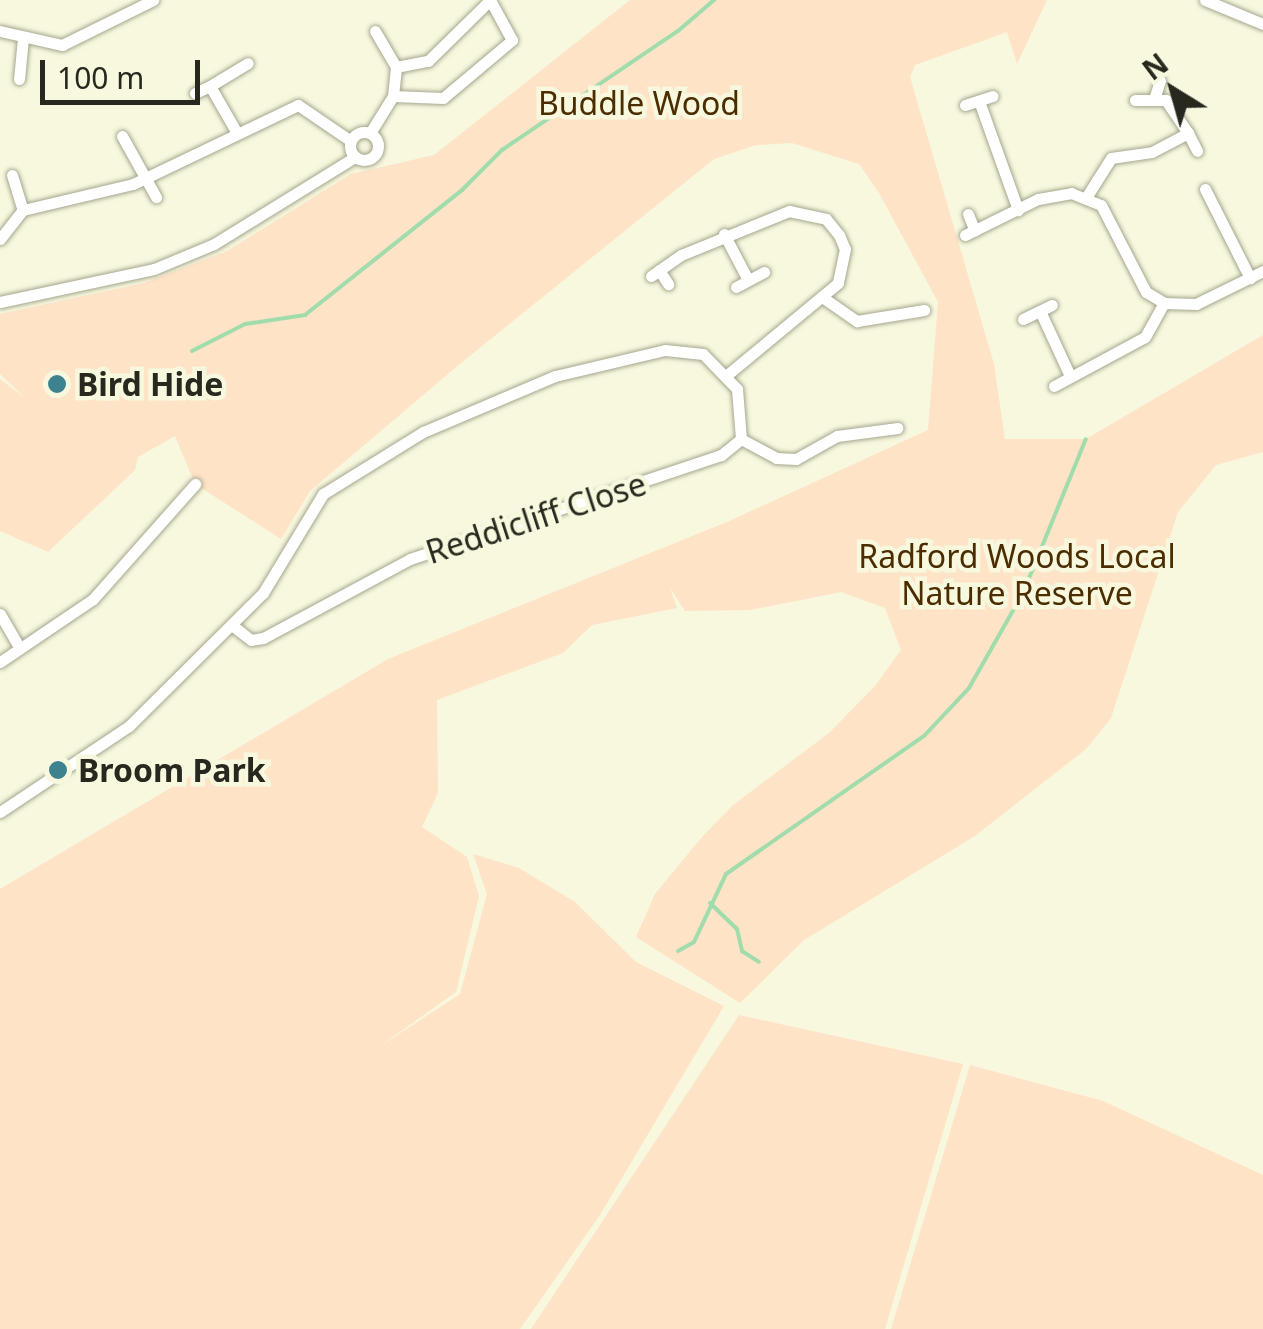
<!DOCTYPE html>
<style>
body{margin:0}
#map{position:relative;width:1263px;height:1329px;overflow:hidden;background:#f7f8de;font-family:"Noto Sans",sans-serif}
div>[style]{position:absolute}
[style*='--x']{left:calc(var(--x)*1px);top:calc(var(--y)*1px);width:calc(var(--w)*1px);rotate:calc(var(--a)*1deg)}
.green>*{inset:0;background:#fee3c6}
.stream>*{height:4px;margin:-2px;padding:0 2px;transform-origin:2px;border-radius:2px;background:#a1dcac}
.roads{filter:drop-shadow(0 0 2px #a5a68e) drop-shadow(0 0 2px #a5a68e)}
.minor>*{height:11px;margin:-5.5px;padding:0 5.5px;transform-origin:5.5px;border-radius:5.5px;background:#fff}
.minor>.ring{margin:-5.5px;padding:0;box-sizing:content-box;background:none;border:11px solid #fff;border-radius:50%}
.dots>*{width:28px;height:28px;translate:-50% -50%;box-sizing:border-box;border:5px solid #f7f8de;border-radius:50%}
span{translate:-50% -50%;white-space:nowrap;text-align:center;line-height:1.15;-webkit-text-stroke:9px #f7f8de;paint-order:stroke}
.park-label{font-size:32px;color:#4c2d00}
.poi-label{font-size:32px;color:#28281e;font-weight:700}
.left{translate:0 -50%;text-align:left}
.street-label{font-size:32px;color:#28281e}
.north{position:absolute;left:1123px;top:40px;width:100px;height:100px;-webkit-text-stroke:8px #f7f8de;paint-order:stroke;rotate:323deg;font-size:28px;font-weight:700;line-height:40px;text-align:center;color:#28281e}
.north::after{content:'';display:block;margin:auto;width:35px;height:45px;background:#28281e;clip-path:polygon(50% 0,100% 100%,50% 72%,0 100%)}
.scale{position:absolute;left:40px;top:60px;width:160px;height:45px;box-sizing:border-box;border:5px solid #28281e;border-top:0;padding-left:12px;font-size:30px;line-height:35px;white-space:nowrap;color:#28281e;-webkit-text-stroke:8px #f7f8de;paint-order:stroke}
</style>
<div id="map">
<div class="green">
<i style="clip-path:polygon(630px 0,1047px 0,1017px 64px,1007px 32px,915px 65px,910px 77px,994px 364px,1005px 439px,1086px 439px,1263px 335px,1263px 452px,1216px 465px,1178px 512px,1111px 718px,1086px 749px,975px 836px,804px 940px,740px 1003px,636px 937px,655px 894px,702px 837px,733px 805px,829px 733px,875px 686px,901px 650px,885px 608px,841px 592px,750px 610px,685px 611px,670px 588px,677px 608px,592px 625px,563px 653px,437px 700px,438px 793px,422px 827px,467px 857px,479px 896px,456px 992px,376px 1049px,460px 994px,487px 894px,473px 854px,519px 868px,575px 902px,636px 962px,724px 1006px,600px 1215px,520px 1329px,0 1329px,0 889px,388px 659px,727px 522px,928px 430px,938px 302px,879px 193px,859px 164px,792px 143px,756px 145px,714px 159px,461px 363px,310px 491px,281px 539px,195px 484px,175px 436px,138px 457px,135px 470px,48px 552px,0 531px,0 379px,25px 398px,0 374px,0 314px,144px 283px,227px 251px,351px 174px,434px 155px)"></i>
<i style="clip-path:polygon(739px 1015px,963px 1064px,885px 1329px,531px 1329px)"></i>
<i style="clip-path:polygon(970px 1065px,1103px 1101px,1263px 1175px,1263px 1329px,891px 1329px)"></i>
</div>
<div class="stream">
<i style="--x:192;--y:351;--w:59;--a:-27"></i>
<i style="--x:245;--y:324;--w:61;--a:-8.5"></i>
<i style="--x:305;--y:315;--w:201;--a:-38.5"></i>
<i style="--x:462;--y:190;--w:57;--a:-45"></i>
<i style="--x:502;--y:150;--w:212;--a:-34.1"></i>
<i style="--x:678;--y:31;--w:48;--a:-40.7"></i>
<i style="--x:710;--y:903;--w:37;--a:44"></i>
<i style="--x:737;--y:929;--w:23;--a:77"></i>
<i style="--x:742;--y:951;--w:20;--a:33"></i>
<i style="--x:678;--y:951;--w:18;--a:-29"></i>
<i style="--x:694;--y:942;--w:75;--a:-64.8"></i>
<i style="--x:726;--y:874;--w:241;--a:-34.9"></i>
<i style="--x:924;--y:736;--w:66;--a:-46.8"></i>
<i style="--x:969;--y:688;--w:109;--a:-60.4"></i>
<i style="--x:1023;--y:593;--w:166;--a:-67.8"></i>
</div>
<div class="roads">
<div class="minor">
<i style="--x:1205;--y:0;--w:63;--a:22.5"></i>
<i style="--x:0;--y:31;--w:64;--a:12.7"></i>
<i style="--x:62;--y:45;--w:102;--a:-26.3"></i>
<i style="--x:375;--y:31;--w:42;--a:59.7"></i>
<i style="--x:19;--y:79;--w:41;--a:-84.4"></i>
<i style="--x:195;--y:93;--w:17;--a:-25"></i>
<i style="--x:393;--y:96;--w:29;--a:-84"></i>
<i style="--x:396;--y:67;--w:33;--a:-11"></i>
<i style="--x:428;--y:61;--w:84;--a:-44.5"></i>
<i style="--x:1155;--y:96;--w:16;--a:-72"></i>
<i style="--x:979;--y:101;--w:116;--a:70.3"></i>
<i style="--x:965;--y:105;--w:29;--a:-18"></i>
<i class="ring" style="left:350px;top:132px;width:17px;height:17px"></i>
<i style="--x:237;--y:133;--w:54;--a:-119.9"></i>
<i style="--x:210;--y:86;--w:44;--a:-31.2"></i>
<i style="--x:370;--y:133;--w:44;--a:-58.1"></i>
<i style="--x:393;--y:96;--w:50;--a:2.3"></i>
<i style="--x:443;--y:98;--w:90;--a:-40"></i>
<i style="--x:512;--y:40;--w:46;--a:-118.8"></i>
<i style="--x:1188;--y:133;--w:20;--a:63"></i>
<i style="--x:122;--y:136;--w:70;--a:60.9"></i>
<i style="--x:12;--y:175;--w:37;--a:73"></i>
<i style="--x:1205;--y:189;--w:100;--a:63.2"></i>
<i style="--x:1087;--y:196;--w:45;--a:-57.7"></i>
<i style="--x:1111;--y:158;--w:41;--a:-8.3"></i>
<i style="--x:1152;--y:152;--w:41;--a:-27.8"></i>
<i style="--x:1188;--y:133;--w:40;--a:-124"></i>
<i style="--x:1166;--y:100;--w:31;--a:180"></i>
<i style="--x:968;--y:214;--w:18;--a:68"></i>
<i style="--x:724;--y:234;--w:52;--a:62.4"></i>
<i style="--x:965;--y:235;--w:81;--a:-26.3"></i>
<i style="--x:1038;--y:199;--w:34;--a:-10"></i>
<i style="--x:1071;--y:193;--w:32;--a:22"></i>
<i style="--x:1101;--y:205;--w:98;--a:62.7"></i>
<i style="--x:1146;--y:292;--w:21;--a:31"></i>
<i style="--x:1164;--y:303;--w:32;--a:2"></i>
<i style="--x:1196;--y:304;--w:75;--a:-26.2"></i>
<i style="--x:0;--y:239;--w:37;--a:-52"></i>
<i style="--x:23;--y:210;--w:113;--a:-13.3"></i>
<i style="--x:133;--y:184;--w:183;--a:-25.6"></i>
<i style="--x:298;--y:105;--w:64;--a:34.2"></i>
<i style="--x:659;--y:270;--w:17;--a:57"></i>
<i style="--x:651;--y:276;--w:37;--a:-35"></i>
<i style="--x:681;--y:255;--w:117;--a:-22.2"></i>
<i style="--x:789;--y:211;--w:38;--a:12"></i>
<i style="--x:826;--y:219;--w:21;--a:51"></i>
<i style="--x:839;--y:235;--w:15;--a:67"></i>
<i style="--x:845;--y:249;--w:35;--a:102"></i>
<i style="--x:838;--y:283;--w:143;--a:140.4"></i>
<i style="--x:736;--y:287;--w:32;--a:-28"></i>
<i style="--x:825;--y:299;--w:39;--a:35"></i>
<i style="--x:857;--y:321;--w:68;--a:-9.3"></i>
<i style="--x:0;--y:302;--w:157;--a:-12.1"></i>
<i style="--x:154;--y:269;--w:65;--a:-22.6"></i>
<i style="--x:214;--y:244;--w:166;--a:-31.7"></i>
<i style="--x:1040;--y:311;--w:72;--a:65.2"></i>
<i style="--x:1023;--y:319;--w:32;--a:-26"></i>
<i style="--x:1054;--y:386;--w:103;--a:-28.3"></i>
<i style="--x:1145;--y:337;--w:39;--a:-61"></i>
<i style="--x:741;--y:439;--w:40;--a:28"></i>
<i style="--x:776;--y:458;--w:20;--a:3"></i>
<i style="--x:796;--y:459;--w:47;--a:-29.3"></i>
<i style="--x:837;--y:436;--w:61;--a:-7.6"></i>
<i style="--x:0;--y:614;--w:39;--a:60"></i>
<i style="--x:0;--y:662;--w:112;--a:-34.1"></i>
<i style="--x:93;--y:599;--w:154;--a:-48.4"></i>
<i style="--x:0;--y:812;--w:155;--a:-33.7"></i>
<i style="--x:129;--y:726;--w:189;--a:-44.8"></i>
<i style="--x:263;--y:593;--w:116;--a:-58.8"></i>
<i style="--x:323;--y:494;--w:118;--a:-31.8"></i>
<i style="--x:423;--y:432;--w:143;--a:-23"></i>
<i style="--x:555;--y:376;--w:113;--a:-13.3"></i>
<i style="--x:665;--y:350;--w:38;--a:6"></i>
<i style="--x:703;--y:354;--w:49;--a:45.8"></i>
<i style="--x:737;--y:389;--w:50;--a:85.4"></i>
<i style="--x:741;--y:439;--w:26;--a:141"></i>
<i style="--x:721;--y:455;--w:328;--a:161.5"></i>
<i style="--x:410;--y:559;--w:167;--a:151.7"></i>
<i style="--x:263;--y:638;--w:12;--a:171"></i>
<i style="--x:251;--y:640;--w:23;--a:-142"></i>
</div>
</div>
<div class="dots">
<i style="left:57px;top:384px;background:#3d838f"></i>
<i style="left:58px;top:770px;background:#3d838f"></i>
</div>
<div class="park-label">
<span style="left:639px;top:103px">Buddle Wood</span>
<span style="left:1017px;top:575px">Radford Woods Local<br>Nature Reserve</span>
</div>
<div class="poi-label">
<span class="left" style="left:77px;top:384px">Bird Hide</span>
<span class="left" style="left:78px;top:770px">Broom Park</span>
</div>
<div class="street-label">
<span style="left:536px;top:518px;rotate:-18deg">Reddicliff Close</span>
</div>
<div class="north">N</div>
<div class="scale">100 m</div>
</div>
